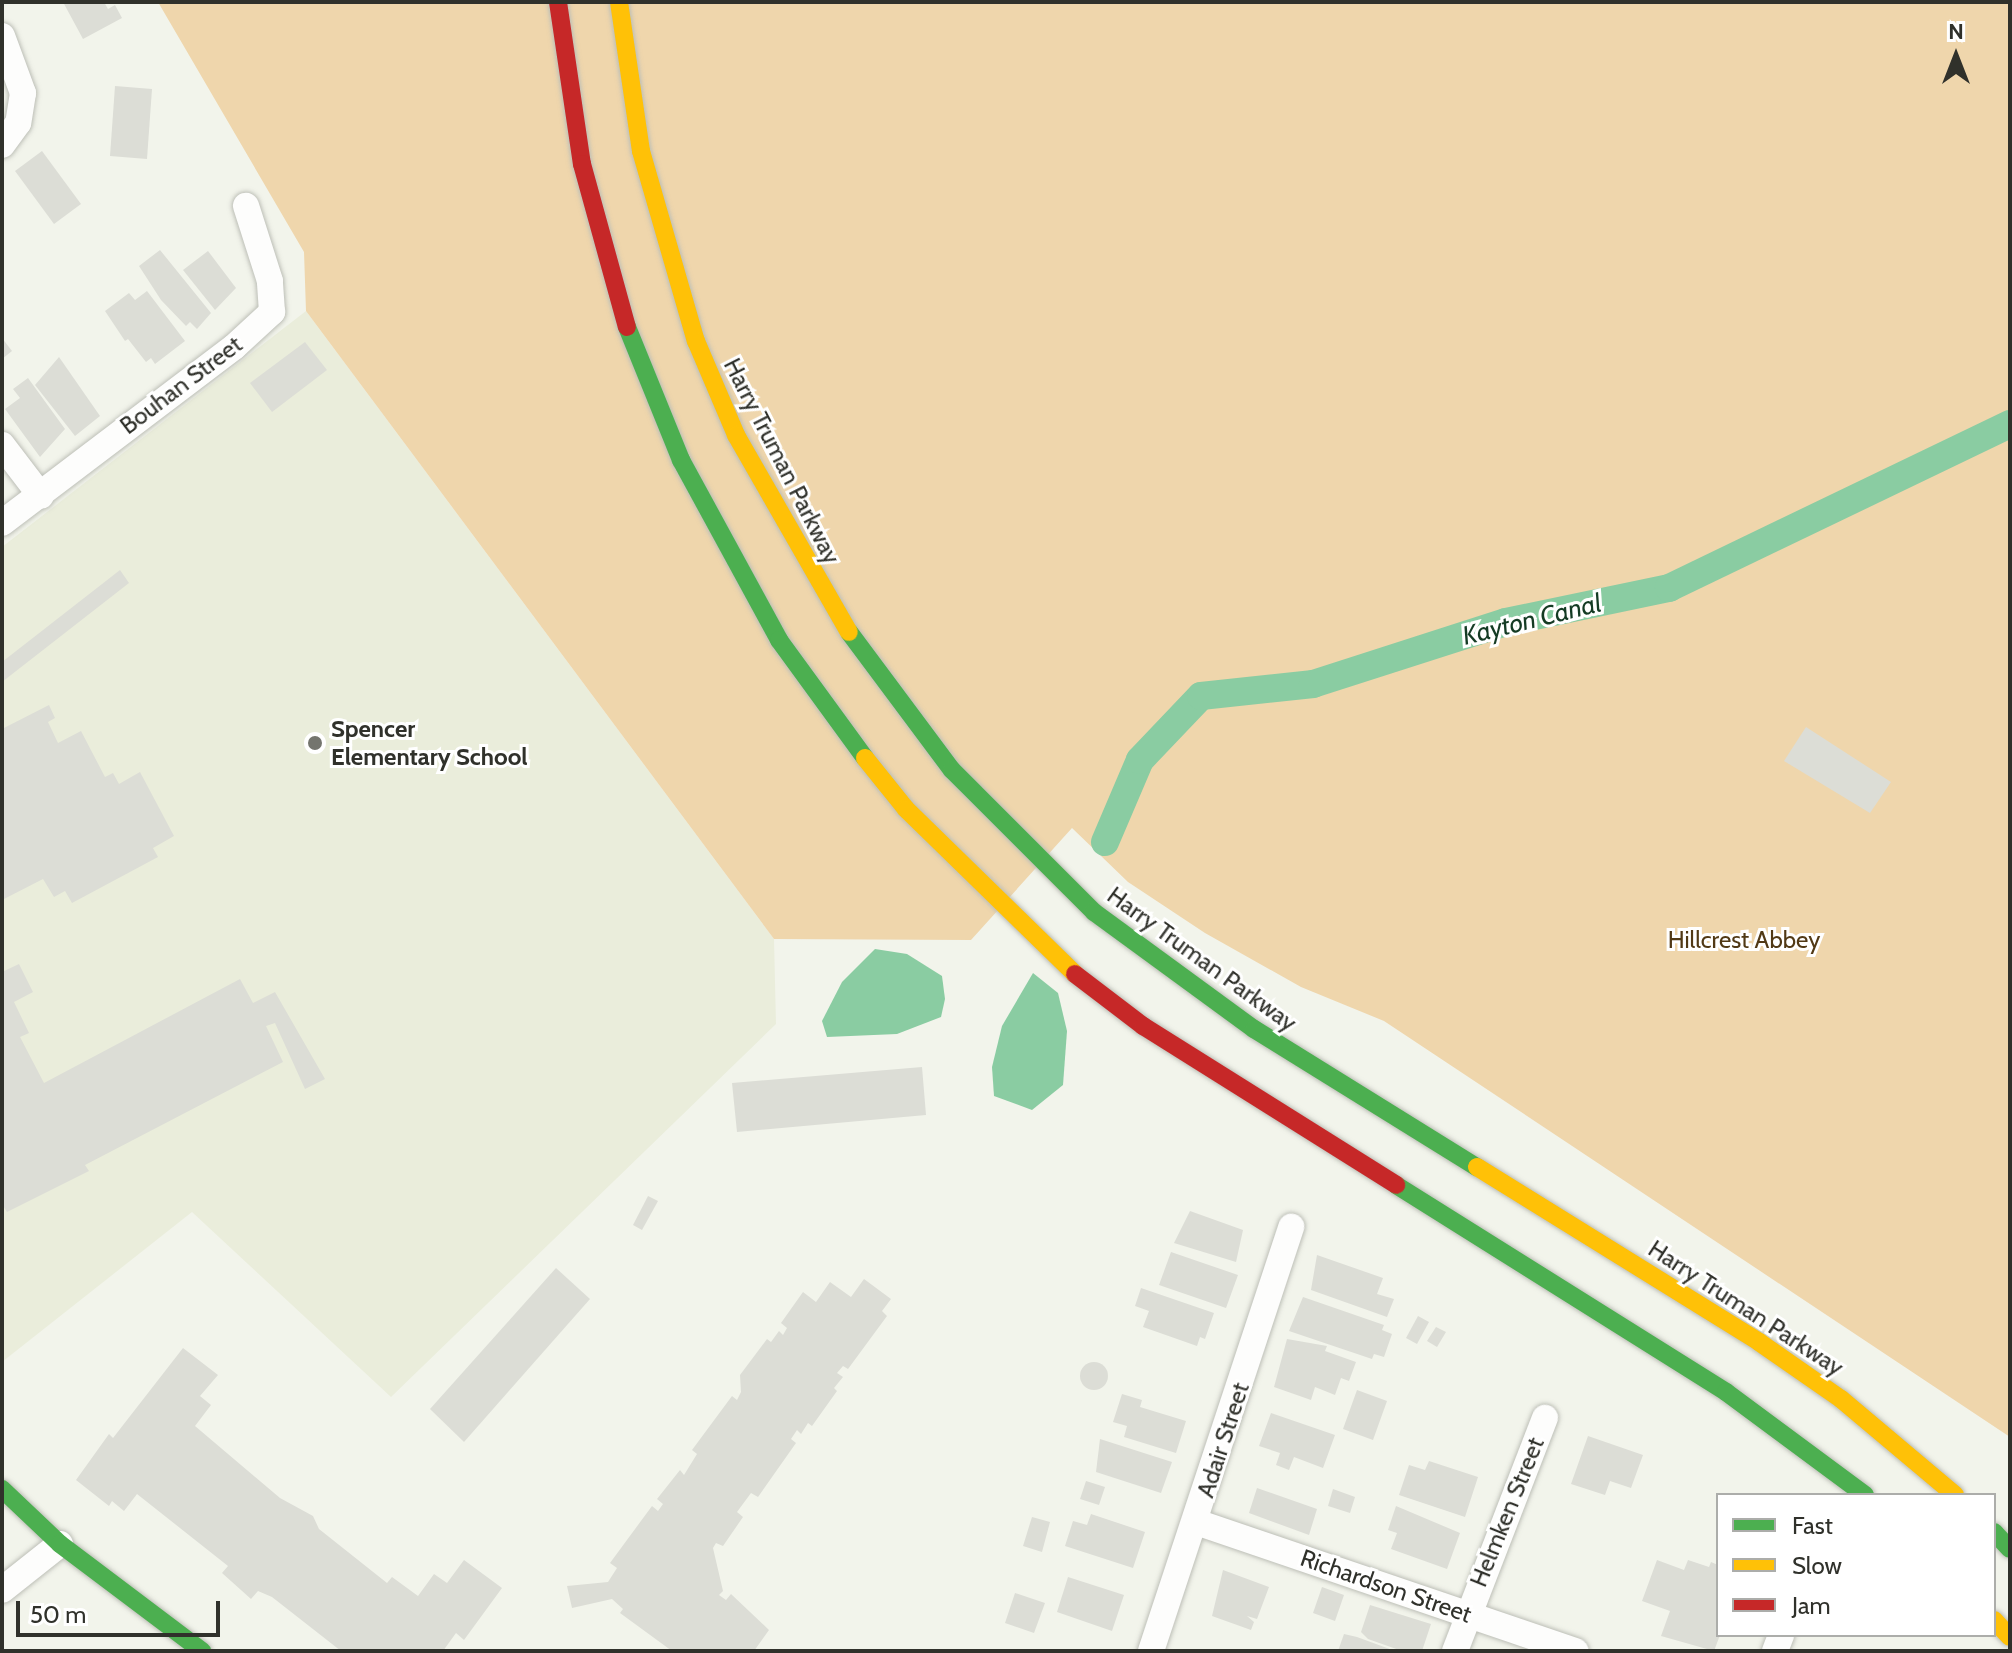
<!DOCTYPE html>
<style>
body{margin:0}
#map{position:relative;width:2012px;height:1653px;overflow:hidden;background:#f2f4eb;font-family:Cabin,sans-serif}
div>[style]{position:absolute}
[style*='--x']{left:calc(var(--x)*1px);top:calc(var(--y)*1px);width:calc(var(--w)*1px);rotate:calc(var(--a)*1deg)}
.built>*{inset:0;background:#eaeddb}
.green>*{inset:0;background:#efd6ac}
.water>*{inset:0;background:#8acca2}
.canal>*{height:28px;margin:-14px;padding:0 14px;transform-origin:14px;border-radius:14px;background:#8acca2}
.building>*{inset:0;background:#dcddd6}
.round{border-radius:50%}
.roads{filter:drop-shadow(0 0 2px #bdbfb7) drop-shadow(0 0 2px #bdbfb7)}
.street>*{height:26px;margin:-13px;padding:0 13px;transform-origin:13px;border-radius:13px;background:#fdfdfc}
.fast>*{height:18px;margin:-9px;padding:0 9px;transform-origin:9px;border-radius:9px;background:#4caf50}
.slow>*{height:18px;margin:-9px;padding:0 9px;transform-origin:9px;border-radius:9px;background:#ffc107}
.jam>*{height:18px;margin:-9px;padding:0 9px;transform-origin:9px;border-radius:9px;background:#c62828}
.dots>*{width:22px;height:22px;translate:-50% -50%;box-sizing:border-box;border:4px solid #fff;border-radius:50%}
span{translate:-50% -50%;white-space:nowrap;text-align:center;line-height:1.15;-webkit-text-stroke:6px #fff;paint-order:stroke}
.street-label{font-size:24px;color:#30312b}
.poi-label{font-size:24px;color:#30312b;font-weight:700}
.left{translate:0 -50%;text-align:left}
.park-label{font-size:24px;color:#513915}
.water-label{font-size:26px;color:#143b24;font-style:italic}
.frame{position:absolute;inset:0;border:4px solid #30312b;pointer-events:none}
.legend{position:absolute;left:1716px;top:1493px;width:280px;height:144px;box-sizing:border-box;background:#fff;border:2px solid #acadaa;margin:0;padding:10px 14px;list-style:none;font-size:24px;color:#30312b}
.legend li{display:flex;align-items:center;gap:16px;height:40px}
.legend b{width:40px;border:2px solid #acadaa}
.north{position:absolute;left:1916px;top:16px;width:80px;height:80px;-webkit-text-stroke:6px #fff;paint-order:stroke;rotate:0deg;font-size:22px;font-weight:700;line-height:32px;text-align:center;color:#30312b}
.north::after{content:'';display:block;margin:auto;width:28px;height:36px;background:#30312b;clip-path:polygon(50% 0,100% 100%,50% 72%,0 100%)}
.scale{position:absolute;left:16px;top:1601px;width:204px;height:36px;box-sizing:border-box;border:4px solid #30312b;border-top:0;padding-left:10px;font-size:24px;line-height:28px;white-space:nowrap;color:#30312b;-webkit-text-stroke:6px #fff;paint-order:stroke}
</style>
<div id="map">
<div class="built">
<i style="clip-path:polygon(306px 311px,774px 939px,776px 1024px,391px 1397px,192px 1212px,2px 1362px,2px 547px)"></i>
</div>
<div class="green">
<i style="clip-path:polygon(158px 2px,2010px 2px,2010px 1437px,1384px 1021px,1301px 987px,1205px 933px,1128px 882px,1072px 828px,971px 940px,774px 939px,306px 311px,304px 252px)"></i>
</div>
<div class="water">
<i style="clip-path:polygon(875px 949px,907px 954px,942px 976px,945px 999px,941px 1017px,897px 1034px,827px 1037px,822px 1021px,842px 982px)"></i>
<i style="clip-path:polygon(1033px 973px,1058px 993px,1067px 1031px,1063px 1085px,1032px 1110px,994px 1096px,992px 1067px,1002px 1026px)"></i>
</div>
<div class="canal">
<i style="--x:1105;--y:842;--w:89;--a:-66.9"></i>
<i style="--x:1140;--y:760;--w:88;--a:-46.4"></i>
<i style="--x:1201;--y:696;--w:113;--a:-6.1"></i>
<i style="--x:1313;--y:684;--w:203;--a:-17.8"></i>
<i style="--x:1506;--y:622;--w:167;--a:-11.8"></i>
<i style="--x:1669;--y:588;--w:378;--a:-25.7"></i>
</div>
<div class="building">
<i style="clip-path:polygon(63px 2px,104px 2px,108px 9px,115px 5px,122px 18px,83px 39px)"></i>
<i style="clip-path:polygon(115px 86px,152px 89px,147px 159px,110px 156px)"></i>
<i style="clip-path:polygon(42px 151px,81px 204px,54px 224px,15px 171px)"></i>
<i style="clip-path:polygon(160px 250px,211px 313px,197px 329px,190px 322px,186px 326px,161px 300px,139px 266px)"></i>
<i style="clip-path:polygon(208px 251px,236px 288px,215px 310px,183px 270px)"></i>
<i style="clip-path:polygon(147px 291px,185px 341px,155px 364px,151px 358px,146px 362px,128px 339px,125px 341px,105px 311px,129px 293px,135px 300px)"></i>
<i style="clip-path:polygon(2px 338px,12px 351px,2px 359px)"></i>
<i style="clip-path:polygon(305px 342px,327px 370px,272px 412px,250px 383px)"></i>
<i style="clip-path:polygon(59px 357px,100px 416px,75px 436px,35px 385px)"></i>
<i style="clip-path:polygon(28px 378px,65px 429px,40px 457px,5px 409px,20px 398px,13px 389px)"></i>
<i style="clip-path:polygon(120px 570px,129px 583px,2px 682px,2px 662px)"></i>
<i style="clip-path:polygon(49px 705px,55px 718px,48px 722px,58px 743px,81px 731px,105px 777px,113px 773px,119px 784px,140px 772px,174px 836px,153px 848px,158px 857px,72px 903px,65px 891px,54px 897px,43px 879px,2px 900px,2px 729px)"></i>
<i style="clip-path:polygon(1806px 727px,1891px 782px,1870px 813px,1784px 761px)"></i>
<i style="clip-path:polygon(19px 964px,33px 992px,14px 1002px,29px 1033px,20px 1037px,44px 1083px,240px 979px,253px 1003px,275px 992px,325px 1079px,305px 1089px,275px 1023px,266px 1026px,283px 1062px,85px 1165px,89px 1171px,7px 1212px,2px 1204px,2px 972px)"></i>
<i style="clip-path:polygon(922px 1067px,926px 1115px,737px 1132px,732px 1083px)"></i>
<i style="clip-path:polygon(648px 1196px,658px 1201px,642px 1230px,633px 1225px)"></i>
<i style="clip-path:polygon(1190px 1211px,1243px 1230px,1236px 1262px,1174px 1243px)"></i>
<i style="clip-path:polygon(1171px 1252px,1238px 1275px,1226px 1308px,1159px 1285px)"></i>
<i style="clip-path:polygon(1317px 1255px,1383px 1278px,1377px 1294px,1394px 1299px,1387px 1317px,1311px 1290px)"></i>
<i style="clip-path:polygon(556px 1268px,590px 1299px,464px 1442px,430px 1409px)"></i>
<i style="clip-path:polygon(864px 1279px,891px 1299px,882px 1311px,887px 1316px,848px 1369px,843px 1366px,837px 1373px,843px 1377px,834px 1388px,837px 1391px,812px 1426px,808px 1423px,801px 1434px,797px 1430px,791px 1439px,796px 1443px,758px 1497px,751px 1493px,737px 1512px,743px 1517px,723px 1546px,716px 1543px,713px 1548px,723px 1591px,719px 1595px,726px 1600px,731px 1594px,769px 1630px,754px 1651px,672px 1651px,620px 1613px,623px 1609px,612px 1599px,572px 1608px,567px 1586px,608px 1582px,617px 1568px,610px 1563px,652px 1506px,658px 1511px,663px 1504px,657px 1499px,680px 1470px,684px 1475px,697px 1454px,692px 1450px,732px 1396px,737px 1400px,741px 1392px,740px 1375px,767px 1339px,771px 1342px,779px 1331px,783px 1335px,787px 1328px,781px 1323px,803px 1292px,816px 1302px,830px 1282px,851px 1297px)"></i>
<i style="clip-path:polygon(1141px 1288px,1214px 1313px,1205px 1339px,1200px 1337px,1197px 1346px,1143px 1327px,1149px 1311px,1135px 1306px)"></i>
<i style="clip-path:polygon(1303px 1297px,1384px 1325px,1382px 1330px,1392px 1334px,1384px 1357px,1374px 1354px,1372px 1359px,1289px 1331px)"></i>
<i style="clip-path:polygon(1418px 1316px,1429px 1322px,1417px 1344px,1406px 1338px)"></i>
<i style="clip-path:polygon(1436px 1327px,1446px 1332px,1437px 1347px,1427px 1341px)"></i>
<i style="clip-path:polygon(1287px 1339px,1327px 1346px,1325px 1351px,1356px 1362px,1349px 1381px,1341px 1378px,1335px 1395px,1315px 1387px,1311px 1400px,1274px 1387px)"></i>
<i style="clip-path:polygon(183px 1348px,218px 1375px,200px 1396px,211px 1405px,195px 1426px,280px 1498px,313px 1516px,319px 1529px,387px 1583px,392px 1577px,418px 1596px,434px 1574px,447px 1583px,464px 1560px,502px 1588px,464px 1640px,456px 1633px,443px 1651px,341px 1651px,272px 1597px,258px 1591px,251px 1599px,222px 1573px,228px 1566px,137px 1494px,124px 1511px,112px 1501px,109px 1506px,76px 1480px,109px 1434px,113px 1438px)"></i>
<i class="round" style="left:1080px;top:1362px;width:28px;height:28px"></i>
<i style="clip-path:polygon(1357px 1390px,1387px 1401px,1373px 1440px,1343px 1429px)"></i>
<i style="clip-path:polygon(1122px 1394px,1142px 1400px,1140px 1407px,1186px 1421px,1176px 1453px,1124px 1437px,1127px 1426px,1113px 1422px)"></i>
<i style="clip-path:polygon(1271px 1413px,1335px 1435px,1323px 1468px,1294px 1457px,1289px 1470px,1276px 1465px,1280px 1453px,1259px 1446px)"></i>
<i style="clip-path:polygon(1588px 1436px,1643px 1455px,1631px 1488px,1610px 1481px,1605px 1495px,1571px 1484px)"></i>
<i style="clip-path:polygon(1100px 1439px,1172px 1462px,1161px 1493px,1096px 1472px)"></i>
<i style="clip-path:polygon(1429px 1461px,1478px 1477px,1465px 1517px,1399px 1495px,1409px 1465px,1425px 1470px)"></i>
<i style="clip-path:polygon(1086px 1481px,1105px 1487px,1099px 1505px,1080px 1499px)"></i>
<i style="clip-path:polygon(1257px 1488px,1317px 1509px,1309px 1535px,1249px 1513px)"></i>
<i style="clip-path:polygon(1333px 1489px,1355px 1497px,1350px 1513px,1328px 1506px)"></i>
<i style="clip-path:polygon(1396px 1506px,1460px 1533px,1447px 1569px,1391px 1549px,1397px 1533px,1388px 1530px)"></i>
<i style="clip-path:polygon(1091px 1514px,1145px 1532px,1133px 1568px,1065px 1546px,1073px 1521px,1087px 1525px)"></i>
<i style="clip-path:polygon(1032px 1517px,1050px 1522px,1042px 1552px,1023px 1546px)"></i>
<i style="clip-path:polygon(1657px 1560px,1684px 1570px,1688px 1560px,1709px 1567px,1711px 1562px,1718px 1565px,1720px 1635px,1714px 1651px,1661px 1636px,1670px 1611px,1642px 1601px)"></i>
<i style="clip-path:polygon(1223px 1570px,1269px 1587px,1257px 1619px,1247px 1616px,1254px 1622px,1251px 1630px,1212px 1616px)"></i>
<i style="clip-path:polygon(1068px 1577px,1124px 1595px,1112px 1631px,1057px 1612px)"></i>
<i style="clip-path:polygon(1322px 1587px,1344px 1595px,1335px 1621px,1313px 1613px)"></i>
<i style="clip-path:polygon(1015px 1593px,1045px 1603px,1034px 1633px,1005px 1623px)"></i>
<i style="clip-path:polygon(1370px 1605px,1431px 1624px,1422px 1651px,1402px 1651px,1368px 1639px,1361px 1632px)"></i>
<i style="clip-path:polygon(1344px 1634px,1357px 1637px,1395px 1651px,1338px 1651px)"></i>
</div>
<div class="roads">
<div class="street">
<i style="--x:2;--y:36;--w:61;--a:69.8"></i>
<i style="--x:23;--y:93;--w:30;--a:99"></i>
<i style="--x:18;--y:123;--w:27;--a:126"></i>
<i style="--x:2;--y:445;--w:64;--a:52.6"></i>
<i style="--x:2;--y:523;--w:291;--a:-37.2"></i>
<i style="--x:234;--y:347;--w:52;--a:-42.6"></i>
<i style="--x:272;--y:312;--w:31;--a:-94"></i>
<i style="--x:270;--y:281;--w:79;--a:-107.7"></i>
<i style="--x:1196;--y:1522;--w:401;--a:18.8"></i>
<i style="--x:2;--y:1590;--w:74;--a:-38.4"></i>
<i style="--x:1151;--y:1651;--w:447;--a:-71.7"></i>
<i style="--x:1455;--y:1651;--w:250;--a:-68.9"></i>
<i style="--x:1775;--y:1651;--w:17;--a:-69"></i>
</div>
<div class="fast">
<i style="--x:627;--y:327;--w:144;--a:67.9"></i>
<i style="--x:681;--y:460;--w:205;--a:61.4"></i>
<i style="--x:779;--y:640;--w:146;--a:53.9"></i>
<i style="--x:849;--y:632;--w:172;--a:53.3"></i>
<i style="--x:952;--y:770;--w:201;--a:45"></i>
<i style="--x:1094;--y:912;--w:198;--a:36.2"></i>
<i style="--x:1254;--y:1029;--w:262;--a:31.8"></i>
<i style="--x:1396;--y:1185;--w:390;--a:32.1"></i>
<i style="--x:1726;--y:1392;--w:173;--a:36.5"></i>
<i style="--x:2;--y:1489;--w:80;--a:43.5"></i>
<i style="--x:60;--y:1544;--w:178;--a:37"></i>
<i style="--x:1994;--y:1532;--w:23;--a:47"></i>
</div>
<div class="slow">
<i style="--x:619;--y:2;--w:151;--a:81.6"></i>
<i style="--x:641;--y:151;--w:198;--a:73.9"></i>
<i style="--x:696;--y:341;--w:102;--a:66.9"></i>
<i style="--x:736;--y:435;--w:227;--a:60.2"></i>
<i style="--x:865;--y:758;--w:65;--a:51.2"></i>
<i style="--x:906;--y:809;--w:236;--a:44.3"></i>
<i style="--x:1477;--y:1167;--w:332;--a:31.8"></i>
<i style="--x:1759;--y:1342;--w:100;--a:34.8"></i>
<i style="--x:1841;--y:1399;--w:149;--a:40.1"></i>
<i style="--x:1994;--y:1620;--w:23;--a:47"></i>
</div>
<div class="jam">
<i style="--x:558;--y:2;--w:164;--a:81.6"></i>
<i style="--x:582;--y:164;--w:169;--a:74.6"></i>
<i style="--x:1075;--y:974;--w:86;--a:37.4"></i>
<i style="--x:1143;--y:1026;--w:299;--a:32.1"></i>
</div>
</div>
<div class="dots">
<i style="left:315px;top:743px;background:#74756e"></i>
</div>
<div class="street-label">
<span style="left:181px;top:385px;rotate:-37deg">Bouhan Street</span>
<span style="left:782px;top:461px;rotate:63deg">Harry Truman Parkway</span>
<span style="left:1202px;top:959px;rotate:36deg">Harry Truman Parkway</span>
<span style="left:1746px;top:1308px;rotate:33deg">Harry Truman Parkway</span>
<span style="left:1223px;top:1440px;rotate:-72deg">Adair Street</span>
<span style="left:1507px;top:1512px;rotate:-68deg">Helmken Street</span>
<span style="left:1386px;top:1586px;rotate:19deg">Richardson Street</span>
</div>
<div class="poi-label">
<span class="left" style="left:331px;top:743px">Spencer<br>Elementary School</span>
</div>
<div class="park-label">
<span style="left:1744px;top:940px">Hillcrest Abbey</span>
</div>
<div class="water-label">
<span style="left:1532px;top:620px;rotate:-14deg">Kayton Canal</span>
</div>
<div class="frame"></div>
<ul class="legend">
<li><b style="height:10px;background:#4caf50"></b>Fast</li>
<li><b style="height:10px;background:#ffc107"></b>Slow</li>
<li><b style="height:10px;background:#c62828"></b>Jam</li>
</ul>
<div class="north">N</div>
<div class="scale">50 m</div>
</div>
